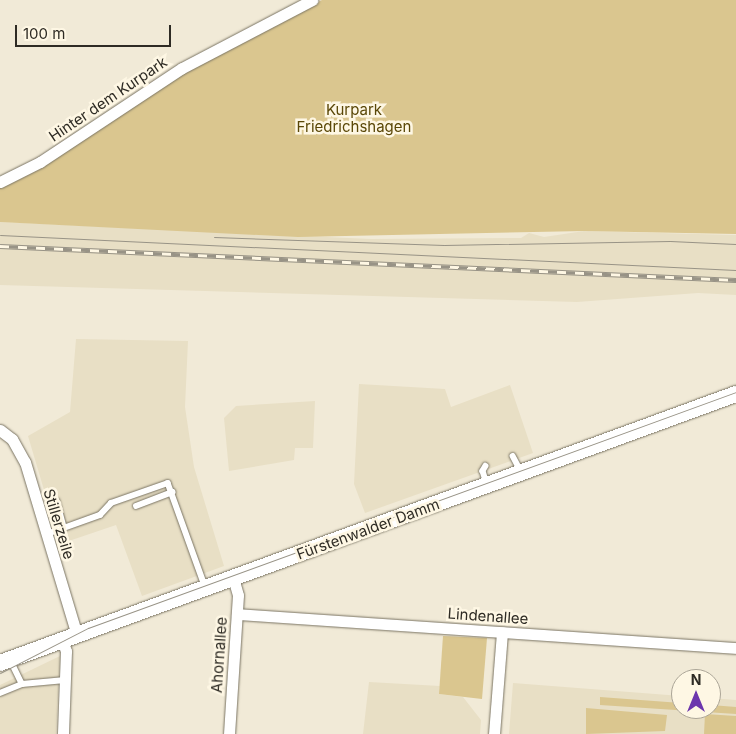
<!DOCTYPE html>
<meta charset="utf-8">
<style>
body{margin:0}
#map{position:relative;width:736px;height:734px;overflow:hidden;background:#f1ead7;font-family:Inter,sans-serif}
div>[style]{position:absolute}
[style*='--x']{left:calc(var(--x)*1px);top:calc(var(--y)*1px);width:calc(var(--w)*1px);rotate:calc(var(--a)*1deg)}
.built>*{inset:0;background:#e8dfc5}
.green>*{inset:0;background:#dac68f}
.roads{filter:drop-shadow(0 0 1px #7a7463) drop-shadow(0 0 1px #7a7463)}
.service>*{height:5.5px;margin:-2.75px;padding:0 2.75px;transform-origin:2.75px;border-radius:2.75px;background:#fff}
.minor>*{height:11px;margin:-5.5px;padding:0 5.5px;transform-origin:5.5px;border-radius:5.5px;background:#fff}
.secondary>*{height:16px;margin:-8px;padding:0 8px;transform-origin:8px;border-radius:8px;background:#fff}
.tram>*{height:1px;margin:-0.5px;padding:0 0.5px;transform-origin:0.5px;border-radius:0.5px;background:#989386}
.rail>*{height:5px;margin-top:-2.5px;transform-origin:0;background:repeating-linear-gradient(90deg,#fef7e4 0 9px,#989386 0 18px);box-sizing:border-box;border-block:1px solid #989386}
span{translate:-50% -50%;white-space:nowrap;text-align:center;line-height:1.15;-webkit-text-stroke:5px #fef7e4;paint-order:stroke}
.street-label{font-size:15px;color:#2e2b24}
.park-label{font-size:15px;color:#5a4707}
.north{position:absolute;left:671px;top:669px;width:50px;height:50px;box-sizing:border-box;background:#fef7e4;border:1px solid #aba597;border-radius:50%;rotate:0deg;font-size:14px;font-weight:700;line-height:20px;text-align:center;color:#2e2b24}
.north::after{content:'';display:block;margin:auto;width:18px;height:22px;background:#6c36ad;clip-path:polygon(50% 0,100% 100%,50% 72%,0 100%)}
.scale{position:absolute;left:15px;top:25px;width:156px;height:22px;box-sizing:border-box;border:2px solid #2e2b24;border-top:0;padding-left:6px;font-size:15px;line-height:18px;white-space:nowrap;color:#2e2b24;-webkit-text-stroke:4px #fef7e4;paint-order:stroke}
</style>
<div id="map">
<div class="built">
<i style="clip-path:polygon(0 222px,371px 239px,521px 238px,529px 233px,544px 237px,584px 231px,736px 235px,736px 295px,698px 293px,577px 302px,0 285px)"></i>
<i style="clip-path:polygon(76px 339px,188px 341px,185px 407px,194px 467px,224px 566px,142px 596px,116px 525px,60px 544px,28px 436px,70px 412px)"></i>
<i style="clip-path:polygon(359px 384px,445px 389px,451px 407px,510px 385px,533px 453px,365px 513px,354px 484px)"></i>
<i style="clip-path:polygon(315px 401px,313px 448px,295px 448px,294px 460px,229px 471px,224px 418px,236px 406px)"></i>
<i style="clip-path:polygon(60px 656px,56px 734px,0 734px,0 685px)"></i>
<i style="clip-path:polygon(369px 682px,440px 686px,439px 694px,463px 697px,481px 720px,480px 734px,363px 734px)"></i>
<i style="clip-path:polygon(513px 683px,681px 696px,681px 709px,711px 709px,711px 698px,736px 700px,736px 734px,509px 734px)"></i>
</div>
<div class="green">
<i style="clip-path:polygon(322px 0,736px 0,736px 234px,584px 231px,298px 237px,0 222px,0 185px,204px 60px)"></i>
<i style="clip-path:polygon(443px 636px,487px 638px,482px 699px,439px 694px)"></i>
<i style="clip-path:polygon(600px 697px,681px 703px,681px 709px,711px 709px,711px 705px,736px 707px,736px 714px,600px 705px)"></i>
<i style="clip-path:polygon(586px 708px,667px 715px,665px 731px,586px 734px)"></i>
<i style="clip-path:polygon(705px 714px,736px 716px,736px 734px,704px 734px)"></i>
</div>
<div class="roads">
<div class="service">
<i style="--x:513;--y:456;--w:17;--a:62"></i>
<i style="--x:486;--y:466;--w:6;--a:121"></i>
<i style="--x:483;--y:471;--w:14;--a:73"></i>
<i style="--x:57;--y:501;--w:27;--a:75"></i>
<i style="--x:136;--y:506;--w:39;--a:-21"></i>
<i style="--x:47;--y:534;--w:56;--a:-19.7"></i>
<i style="--x:100;--y:515;--w:16;--a:-47"></i>
<i style="--x:111;--y:503;--w:60;--a:-19.3"></i>
<i style="--x:168;--y:483;--w:109;--a:70.2"></i>
<i style="--x:11;--y:661;--w:25;--a:64"></i>
<i style="--x:22;--y:684;--w:43;--a:-5.3"></i>
<i style="--x:0;--y:693;--w:24;--a:-22"></i>
</div>
<div class="minor">
<i style="--x:0;--y:182;--w:45;--a:-26.6"></i>
<i style="--x:40;--y:162;--w:170;--a:-33.5"></i>
<i style="--x:182;--y:68;--w:147;--a:-27.6"></i>
<i style="--x:0;--y:430;--w:15;--a:37"></i>
<i style="--x:12;--y:439;--w:26;--a:61"></i>
<i style="--x:25;--y:462;--w:181;--a:73.3"></i>
<i style="--x:237;--y:614;--w:500;--a:3.9"></i>
<i style="--x:62;--y:640;--w:12;--a:70"></i>
<i style="--x:66;--y:651;--w:83;--a:92.1"></i>
<i style="--x:229;--y:734;--w:139;--a:-86.3"></i>
<i style="--x:238;--y:595;--w:18;--a:-106"></i>
<i style="--x:494;--y:734;--w:102;--a:-85.5"></i>
</div>
<div class="secondary">
<i style="--x:0;--y:663;--w:784;--a:-20.08"></i>
</div>
</div>
<div class="tram">
<i style="--x:0;--y:235;--w:737;--a:2.72"></i>
<i style="--x:214;--y:237;--w:230;--a:2"></i>
<i style="--x:444;--y:245;--w:226;--a:-1"></i>
<i style="--x:670;--y:241;--w:66;--a:2.6"></i>
<i style="--x:0;--y:673;--w:99;--a:-27.1"></i>
<i style="--x:88;--y:628;--w:690;--a:-20.01"></i>
</div>
<div class="rail">
<i style="--x:0;--y:246;--w:737;--a:2.64"></i>
</div>
<div class="street-label">
<span style="left:108px;top:99px;rotate:-34deg">Hinter dem Kurpark</span>
<span style="left:59px;top:524px;rotate:73deg">Stillerzeile</span>
<span style="left:368px;top:529px;rotate:-20deg">Fürstenwalder Damm</span>
<span style="left:488px;top:616px;rotate:4deg">Lindenallee</span>
<span style="left:219px;top:655px;rotate:-86deg">Ahornallee</span>
</div>
<div class="park-label">
<span style="left:354px;top:118px">Kurpark<br>Friedrichshagen</span>
</div>
<div class="north">N</div>
<div class="scale">100 m</div>
</div>
